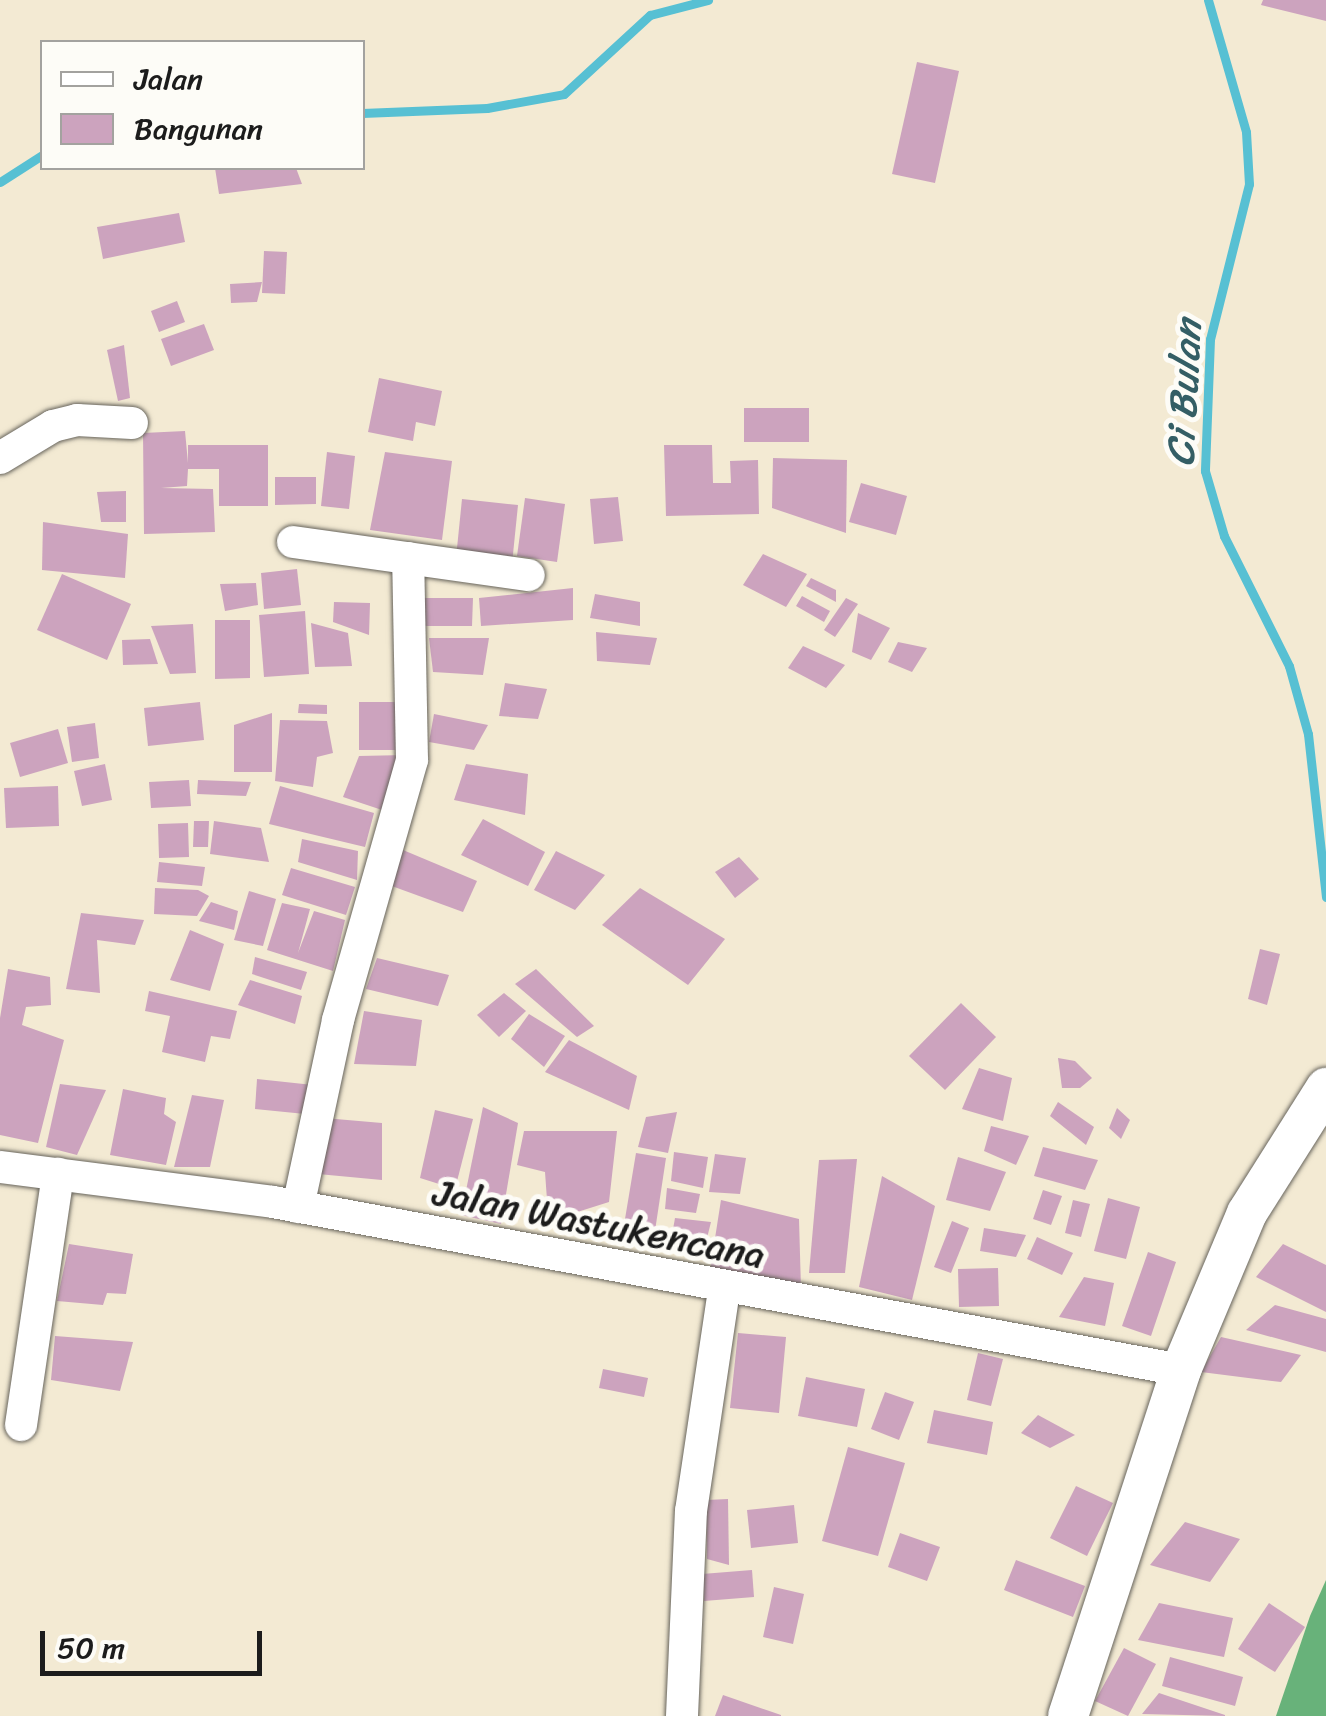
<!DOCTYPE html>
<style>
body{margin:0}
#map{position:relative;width:1326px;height:1716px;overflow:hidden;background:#f3ead3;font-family:Sriracha,sans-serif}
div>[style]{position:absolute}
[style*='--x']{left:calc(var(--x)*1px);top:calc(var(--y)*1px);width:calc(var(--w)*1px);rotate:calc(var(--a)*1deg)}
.forest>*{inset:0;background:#68b27a}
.stream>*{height:9px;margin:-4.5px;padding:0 4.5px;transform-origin:4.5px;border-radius:4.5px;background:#57c0d3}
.building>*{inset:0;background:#cca3be}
.roads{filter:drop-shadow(0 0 2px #67645c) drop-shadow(0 0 2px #67645c)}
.minor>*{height:32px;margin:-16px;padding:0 16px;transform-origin:16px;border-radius:16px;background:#fff}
.tertiary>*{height:40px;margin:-20px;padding:0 20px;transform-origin:20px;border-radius:20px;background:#fff}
span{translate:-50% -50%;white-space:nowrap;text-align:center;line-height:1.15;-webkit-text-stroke:10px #fdfcf7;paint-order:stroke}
.street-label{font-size:38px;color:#1c1c1c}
.water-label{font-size:40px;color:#345e65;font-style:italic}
.legend{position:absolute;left:40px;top:40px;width:325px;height:130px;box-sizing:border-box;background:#fdfcf7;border:2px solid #a3a29f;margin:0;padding:12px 18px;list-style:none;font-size:30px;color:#1c1c1c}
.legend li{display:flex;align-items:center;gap:20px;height:50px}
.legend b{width:50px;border:2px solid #a3a29f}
.scale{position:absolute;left:40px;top:1631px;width:222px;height:45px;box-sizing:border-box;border:5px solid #1c1c1c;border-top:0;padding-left:12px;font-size:30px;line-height:35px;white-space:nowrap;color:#1c1c1c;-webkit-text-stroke:8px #fdfcf7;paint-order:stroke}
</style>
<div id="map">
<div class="forest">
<i style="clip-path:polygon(1326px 1580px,1326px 1716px,1276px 1716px,1310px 1616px)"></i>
</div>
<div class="stream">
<i style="--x:1208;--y:0;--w:137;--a:73.9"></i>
<i style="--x:1246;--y:132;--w:52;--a:86.7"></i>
<i style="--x:1249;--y:184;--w:160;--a:104.1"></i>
<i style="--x:1210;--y:339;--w:132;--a:92.2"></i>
<i style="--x:1205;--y:471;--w:68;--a:73.7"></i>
<i style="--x:1224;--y:536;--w:145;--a:63.4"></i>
<i style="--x:1289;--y:666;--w:71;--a:74.4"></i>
<i style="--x:1308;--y:734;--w:164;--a:83.7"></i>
<i style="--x:362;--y:113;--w:125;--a:-2.3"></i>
<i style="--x:487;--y:108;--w:78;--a:-10.3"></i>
<i style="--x:564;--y:94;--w:117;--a:-42.6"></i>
<i style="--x:650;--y:15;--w:60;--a:-14.5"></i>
<i style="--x:0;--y:182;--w:50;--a:-32.7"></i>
</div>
<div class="building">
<i style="clip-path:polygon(1263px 0,1326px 0,1326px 21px,1261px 5px)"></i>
<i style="clip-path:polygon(917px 62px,959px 71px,935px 183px,892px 174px)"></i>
<i style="clip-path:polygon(215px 168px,296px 168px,302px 184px,219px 194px)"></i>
<i style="clip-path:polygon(179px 213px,185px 242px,103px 259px,97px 227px)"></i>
<i style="clip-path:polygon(264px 251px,287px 252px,285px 294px,262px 293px)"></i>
<i style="clip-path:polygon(262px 282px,257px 302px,231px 303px,230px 284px)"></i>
<i style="clip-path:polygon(177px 301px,185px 322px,159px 332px,151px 311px)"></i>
<i style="clip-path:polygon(204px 324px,214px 350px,171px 366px,161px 339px)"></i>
<i style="clip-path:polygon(124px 345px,130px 398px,118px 401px,107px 350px)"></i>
<i style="clip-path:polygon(379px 378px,442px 391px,435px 426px,416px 422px,413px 441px,368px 432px)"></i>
<i style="clip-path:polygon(744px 408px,809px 408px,809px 442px,744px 442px)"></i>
<i style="clip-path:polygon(185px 431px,188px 463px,188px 445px,268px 445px,268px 506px,219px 506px,219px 469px,188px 469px,187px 486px,161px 488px,213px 489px,215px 532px,144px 534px,143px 433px)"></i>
<i style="clip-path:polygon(664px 445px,712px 445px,713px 483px,731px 483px,730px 461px,758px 460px,759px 514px,666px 516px)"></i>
<i style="clip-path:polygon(327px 452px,355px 456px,349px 509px,321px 506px)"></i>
<i style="clip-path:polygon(385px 452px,452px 461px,442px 540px,370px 530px)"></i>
<i style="clip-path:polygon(773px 458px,847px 460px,846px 533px,772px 508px)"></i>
<i style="clip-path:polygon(275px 477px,316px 477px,316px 504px,275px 505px)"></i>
<i style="clip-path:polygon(861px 483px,907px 496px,896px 535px,849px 522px)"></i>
<i style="clip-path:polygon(126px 491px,126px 522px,101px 522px,97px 492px)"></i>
<i style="clip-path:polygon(618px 497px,623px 541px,594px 544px,590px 499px)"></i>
<i style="clip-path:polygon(525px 498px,565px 504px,557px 562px,517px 556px)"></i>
<i style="clip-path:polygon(462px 499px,518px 505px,512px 564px,456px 558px)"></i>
<i style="clip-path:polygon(43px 522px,128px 534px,125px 578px,42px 570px)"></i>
<i style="clip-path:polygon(763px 554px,807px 574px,786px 607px,743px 585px)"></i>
<i style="clip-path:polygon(297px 569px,301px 605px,264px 609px,261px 573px)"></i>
<i style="clip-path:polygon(62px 574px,131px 604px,107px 660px,37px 630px)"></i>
<i style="clip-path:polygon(811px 578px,836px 590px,836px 602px,806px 586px)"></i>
<i style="clip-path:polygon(256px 583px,258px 605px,225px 611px,220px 584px)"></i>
<i style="clip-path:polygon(573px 588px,573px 620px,481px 626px,479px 598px)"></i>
<i style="clip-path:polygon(595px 594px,640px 602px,640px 626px,590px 618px)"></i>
<i style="clip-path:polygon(802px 596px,830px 611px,824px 622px,796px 606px)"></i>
<i style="clip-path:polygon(420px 598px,473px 598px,472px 626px,421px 626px)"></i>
<i style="clip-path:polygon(846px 598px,858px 604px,835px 637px,824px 630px)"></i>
<i style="clip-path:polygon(334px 602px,370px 603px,369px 635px,333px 622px)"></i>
<i style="clip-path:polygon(305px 611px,309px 674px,264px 677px,259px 615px)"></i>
<i style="clip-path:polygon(858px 613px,890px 628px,871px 660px,852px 652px)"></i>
<i style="clip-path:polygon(215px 620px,250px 620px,250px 678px,215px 679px)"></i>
<i style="clip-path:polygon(311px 623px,348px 633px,352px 666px,315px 667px)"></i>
<i style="clip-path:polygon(193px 624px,196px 673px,170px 674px,151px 626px)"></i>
<i style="clip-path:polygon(596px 632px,657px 638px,650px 665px,597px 661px)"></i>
<i style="clip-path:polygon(429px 638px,489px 638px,483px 675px,433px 672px)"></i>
<i style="clip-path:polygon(150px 639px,158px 664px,123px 665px,122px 640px)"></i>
<i style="clip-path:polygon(898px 642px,927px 648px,912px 672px,888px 662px)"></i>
<i style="clip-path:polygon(803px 646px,845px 665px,826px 688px,788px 668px)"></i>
<i style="clip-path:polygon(505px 683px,547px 689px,538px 719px,499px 716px)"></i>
<i style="clip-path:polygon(200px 702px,204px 740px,148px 746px,144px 708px)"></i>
<i style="clip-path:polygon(359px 702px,407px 702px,407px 750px,359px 750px)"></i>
<i style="clip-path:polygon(299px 704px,327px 705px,327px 714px,298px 713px)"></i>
<i style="clip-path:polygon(272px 713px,272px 772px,234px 772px,234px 725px)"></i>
<i style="clip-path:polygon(434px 714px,488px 725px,474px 750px,429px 742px)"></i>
<i style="clip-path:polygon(280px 720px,327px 721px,333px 753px,317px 757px,313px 787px,275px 781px)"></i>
<i style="clip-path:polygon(95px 723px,99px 758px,72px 762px,67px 727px)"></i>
<i style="clip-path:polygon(58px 729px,68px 763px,20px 777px,10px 743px)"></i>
<i style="clip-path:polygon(405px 755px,391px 813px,343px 797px,359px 756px)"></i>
<i style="clip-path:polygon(105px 764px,112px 800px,82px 806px,74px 771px)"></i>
<i style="clip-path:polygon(466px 764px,528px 774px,525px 815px,454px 800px)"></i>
<i style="clip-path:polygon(189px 780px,191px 806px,151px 808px,149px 782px)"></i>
<i style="clip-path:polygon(198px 780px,251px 782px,246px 796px,197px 794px)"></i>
<i style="clip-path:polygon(58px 786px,59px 826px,6px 828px,4px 788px)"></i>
<i style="clip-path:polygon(280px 786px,374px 813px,365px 847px,269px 824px)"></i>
<i style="clip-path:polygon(483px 819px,545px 852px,528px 886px,461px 855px)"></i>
<i style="clip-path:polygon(194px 821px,209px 821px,208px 847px,193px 847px)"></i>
<i style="clip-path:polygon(214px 821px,261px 828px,269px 862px,210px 854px)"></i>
<i style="clip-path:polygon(188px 823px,189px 857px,159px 858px,158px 824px)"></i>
<i style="clip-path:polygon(302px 839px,358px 851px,357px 880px,298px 862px)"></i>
<i style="clip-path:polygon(403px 850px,477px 881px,463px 912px,389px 885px)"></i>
<i style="clip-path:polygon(556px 851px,605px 875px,575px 910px,534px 890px)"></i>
<i style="clip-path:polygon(739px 857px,759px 879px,735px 898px,715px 872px)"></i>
<i style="clip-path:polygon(159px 862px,205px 867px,202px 886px,157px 882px)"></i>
<i style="clip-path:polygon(291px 868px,355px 887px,346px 915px,282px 895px)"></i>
<i style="clip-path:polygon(155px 888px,198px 890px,209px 896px,197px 916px,154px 914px)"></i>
<i style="clip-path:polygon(640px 888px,725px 939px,688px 985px,602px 925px)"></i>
<i style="clip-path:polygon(249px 891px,276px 899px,263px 946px,234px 940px)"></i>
<i style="clip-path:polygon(211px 902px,238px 911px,234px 930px,199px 921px)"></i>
<i style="clip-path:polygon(282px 903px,310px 909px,298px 953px,314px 911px,345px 920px,333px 971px,267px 950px)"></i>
<i style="clip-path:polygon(81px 913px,144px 920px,135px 945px,97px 940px,100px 993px,66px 989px)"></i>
<i style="clip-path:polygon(190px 930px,224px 944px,210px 991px,170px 980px)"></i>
<i style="clip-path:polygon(1260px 949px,1280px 954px,1267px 1005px,1248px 999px)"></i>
<i style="clip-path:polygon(255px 957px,307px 972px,301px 990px,252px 974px)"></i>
<i style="clip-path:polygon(377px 958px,449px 975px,438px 1006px,366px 989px)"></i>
<i style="clip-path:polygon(8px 969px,50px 977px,51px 1005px,26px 1007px,22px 1025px,64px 1040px,38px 1143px,0 1135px,0 1018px)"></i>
<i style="clip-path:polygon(536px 969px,594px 1026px,577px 1037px,515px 984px)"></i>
<i style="clip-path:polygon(250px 980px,302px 996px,295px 1024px,238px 1005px)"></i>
<i style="clip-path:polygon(149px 991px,237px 1011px,230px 1039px,211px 1036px,205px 1062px,162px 1052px,170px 1016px,145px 1011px)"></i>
<i style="clip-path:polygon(504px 993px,526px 1011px,499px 1037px,477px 1015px)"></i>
<i style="clip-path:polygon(961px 1003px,996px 1037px,945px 1090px,909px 1056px)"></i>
<i style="clip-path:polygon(364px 1011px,422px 1020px,416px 1066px,354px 1064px)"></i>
<i style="clip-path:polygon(529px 1014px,565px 1036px,544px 1067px,511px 1039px)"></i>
<i style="clip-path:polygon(569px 1040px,637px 1076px,629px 1110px,545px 1072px)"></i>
<i style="clip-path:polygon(1058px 1058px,1075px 1061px,1092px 1078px,1080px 1088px,1062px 1088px)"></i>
<i style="clip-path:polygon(979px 1068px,1012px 1078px,1003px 1121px,962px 1109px)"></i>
<i style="clip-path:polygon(257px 1079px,313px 1085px,305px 1114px,255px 1109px)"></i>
<i style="clip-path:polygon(60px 1084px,106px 1090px,77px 1155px,46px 1147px)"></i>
<i style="clip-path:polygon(123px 1089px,166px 1098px,164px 1114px,176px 1122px,166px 1165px,110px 1155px)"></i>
<i style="clip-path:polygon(192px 1095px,224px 1100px,210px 1167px,174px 1167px)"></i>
<i style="clip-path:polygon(1058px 1102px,1094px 1127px,1086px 1145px,1050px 1116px)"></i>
<i style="clip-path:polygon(483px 1107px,518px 1123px,501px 1224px,461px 1215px)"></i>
<i style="clip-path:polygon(1117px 1108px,1130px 1120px,1121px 1139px,1109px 1128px)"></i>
<i style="clip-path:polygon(435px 1110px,473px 1119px,455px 1189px,420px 1178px)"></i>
<i style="clip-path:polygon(677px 1112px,668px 1153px,638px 1147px,646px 1117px)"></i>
<i style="clip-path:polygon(324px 1118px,382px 1123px,382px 1180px,318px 1174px)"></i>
<i style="clip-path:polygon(991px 1126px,1029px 1136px,1016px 1165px,984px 1151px)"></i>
<i style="clip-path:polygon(524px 1131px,617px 1131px,609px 1202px,571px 1214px,547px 1200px,545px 1172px,517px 1165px)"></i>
<i style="clip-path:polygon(1043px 1147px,1098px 1160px,1085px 1190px,1034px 1176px)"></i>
<i style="clip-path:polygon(674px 1152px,708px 1157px,703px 1188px,671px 1181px)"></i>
<i style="clip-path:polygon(636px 1153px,666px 1158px,653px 1244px,621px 1243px)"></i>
<i style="clip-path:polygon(715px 1154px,746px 1158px,740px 1194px,709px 1192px)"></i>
<i style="clip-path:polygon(958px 1157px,1006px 1172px,990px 1211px,946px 1200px)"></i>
<i style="clip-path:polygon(857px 1159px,845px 1273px,809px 1273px,819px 1160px)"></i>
<i style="clip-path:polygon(882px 1176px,935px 1206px,912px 1300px,859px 1287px)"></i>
<i style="clip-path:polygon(667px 1188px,700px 1194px,696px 1213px,665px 1209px)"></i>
<i style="clip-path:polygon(1043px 1190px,1062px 1196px,1051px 1225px,1033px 1219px)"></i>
<i style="clip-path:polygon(1108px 1198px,1140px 1207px,1126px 1259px,1094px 1251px)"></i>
<i style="clip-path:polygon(721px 1200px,799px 1219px,801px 1289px,710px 1270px)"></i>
<i style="clip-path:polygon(1073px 1200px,1090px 1204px,1081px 1237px,1065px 1233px)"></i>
<i style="clip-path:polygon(675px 1218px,711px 1222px,702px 1258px,669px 1252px)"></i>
<i style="clip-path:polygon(952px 1221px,969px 1228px,951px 1273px,934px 1267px)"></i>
<i style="clip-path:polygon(984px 1228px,1026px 1235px,1016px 1257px,980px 1251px)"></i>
<i style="clip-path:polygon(1037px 1237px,1073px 1253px,1062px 1275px,1027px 1259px)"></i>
<i style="clip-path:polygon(69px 1244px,133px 1254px,126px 1294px,107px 1293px,103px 1305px,57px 1301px)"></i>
<i style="clip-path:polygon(1283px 1244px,1326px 1265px,1326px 1312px,1256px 1277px)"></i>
<i style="clip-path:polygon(1148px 1252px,1176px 1262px,1151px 1336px,1122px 1326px)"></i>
<i style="clip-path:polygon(998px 1268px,999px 1306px,959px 1307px,958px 1269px)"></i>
<i style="clip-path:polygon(1084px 1277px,1114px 1283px,1105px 1326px,1059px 1317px)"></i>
<i style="clip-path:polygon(1275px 1305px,1326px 1319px,1326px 1352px,1246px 1330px)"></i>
<i style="clip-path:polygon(738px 1333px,786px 1337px,779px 1413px,730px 1408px)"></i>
<i style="clip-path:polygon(55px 1336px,133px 1342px,120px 1391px,51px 1380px)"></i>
<i style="clip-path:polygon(1221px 1337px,1301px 1355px,1281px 1382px,1201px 1372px)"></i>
<i style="clip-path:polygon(978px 1353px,1003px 1359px,991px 1406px,967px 1400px)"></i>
<i style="clip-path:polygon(603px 1369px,648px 1378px,644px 1397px,599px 1388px)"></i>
<i style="clip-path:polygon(806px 1377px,865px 1389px,857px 1427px,798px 1416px)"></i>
<i style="clip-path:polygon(885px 1392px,914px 1402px,899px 1440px,871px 1429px)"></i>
<i style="clip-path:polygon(934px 1410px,993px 1422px,987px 1455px,927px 1443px)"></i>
<i style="clip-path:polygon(1038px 1415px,1075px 1435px,1050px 1448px,1021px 1433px)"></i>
<i style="clip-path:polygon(848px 1447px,905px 1463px,878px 1556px,822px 1541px)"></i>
<i style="clip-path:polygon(1076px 1486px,1113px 1503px,1087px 1556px,1050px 1538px)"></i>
<i style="clip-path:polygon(728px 1499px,729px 1565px,707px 1559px,706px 1500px)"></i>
<i style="clip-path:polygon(794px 1505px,798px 1543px,751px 1548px,747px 1510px)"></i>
<i style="clip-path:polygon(1185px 1522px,1240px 1539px,1210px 1582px,1150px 1565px)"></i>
<i style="clip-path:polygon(900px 1533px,940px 1547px,927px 1581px,888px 1567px)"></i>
<i style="clip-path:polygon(1016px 1560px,1085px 1586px,1073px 1617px,1004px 1590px)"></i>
<i style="clip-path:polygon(752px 1570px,754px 1597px,704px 1601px,702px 1574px)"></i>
<i style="clip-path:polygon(774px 1587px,804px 1594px,793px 1644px,763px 1637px)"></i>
<i style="clip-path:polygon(1159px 1603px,1233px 1618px,1224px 1657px,1138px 1640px)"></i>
<i style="clip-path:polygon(1269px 1603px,1305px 1627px,1275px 1672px,1238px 1649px)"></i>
<i style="clip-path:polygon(1124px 1648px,1156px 1664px,1128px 1716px,1095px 1701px)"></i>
<i style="clip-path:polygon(1170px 1657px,1243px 1677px,1235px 1706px,1162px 1686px)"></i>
<i style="clip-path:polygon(1159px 1693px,1225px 1715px,1225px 1716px,1142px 1714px)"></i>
<i style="clip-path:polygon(723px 1695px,781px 1715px,781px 1716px,715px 1716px)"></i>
</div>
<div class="roads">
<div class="minor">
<i style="--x:0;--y:458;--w:62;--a:-31.1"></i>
<i style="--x:53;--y:426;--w:25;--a:-14"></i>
<i style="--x:77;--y:420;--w:55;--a:3.1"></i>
<i style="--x:293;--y:542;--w:238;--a:8"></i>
<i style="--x:0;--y:1167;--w:275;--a:7.3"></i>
<i style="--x:273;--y:1202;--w:923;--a:10.48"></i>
<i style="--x:298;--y:1207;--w:191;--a:-77.9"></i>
<i style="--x:338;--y:1020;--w:270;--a:-74.1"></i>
<i style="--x:412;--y:760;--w:202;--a:-91.1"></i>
<i style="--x:21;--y:1425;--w:254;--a:-81.6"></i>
<i style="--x:682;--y:1716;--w:205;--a:-87.5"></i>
<i style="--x:691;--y:1511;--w:224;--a:-81.5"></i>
</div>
<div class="tertiary">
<i style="--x:1068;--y:1716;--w:364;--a:-71.9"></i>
<i style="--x:1181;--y:1370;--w:170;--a:-67.2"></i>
<i style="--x:1247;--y:1213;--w:148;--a:-57.7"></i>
</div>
</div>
<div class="street-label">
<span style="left:599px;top:1224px;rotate:11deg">Jalan Wastukencana</span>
</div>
<div class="water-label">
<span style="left:1184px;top:393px;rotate:-87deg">Ci Bulan</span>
</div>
<ul class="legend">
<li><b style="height:12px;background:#fff"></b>Jalan</li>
<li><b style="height:28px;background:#cca3be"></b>Bangunan</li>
</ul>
<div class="scale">50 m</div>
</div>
